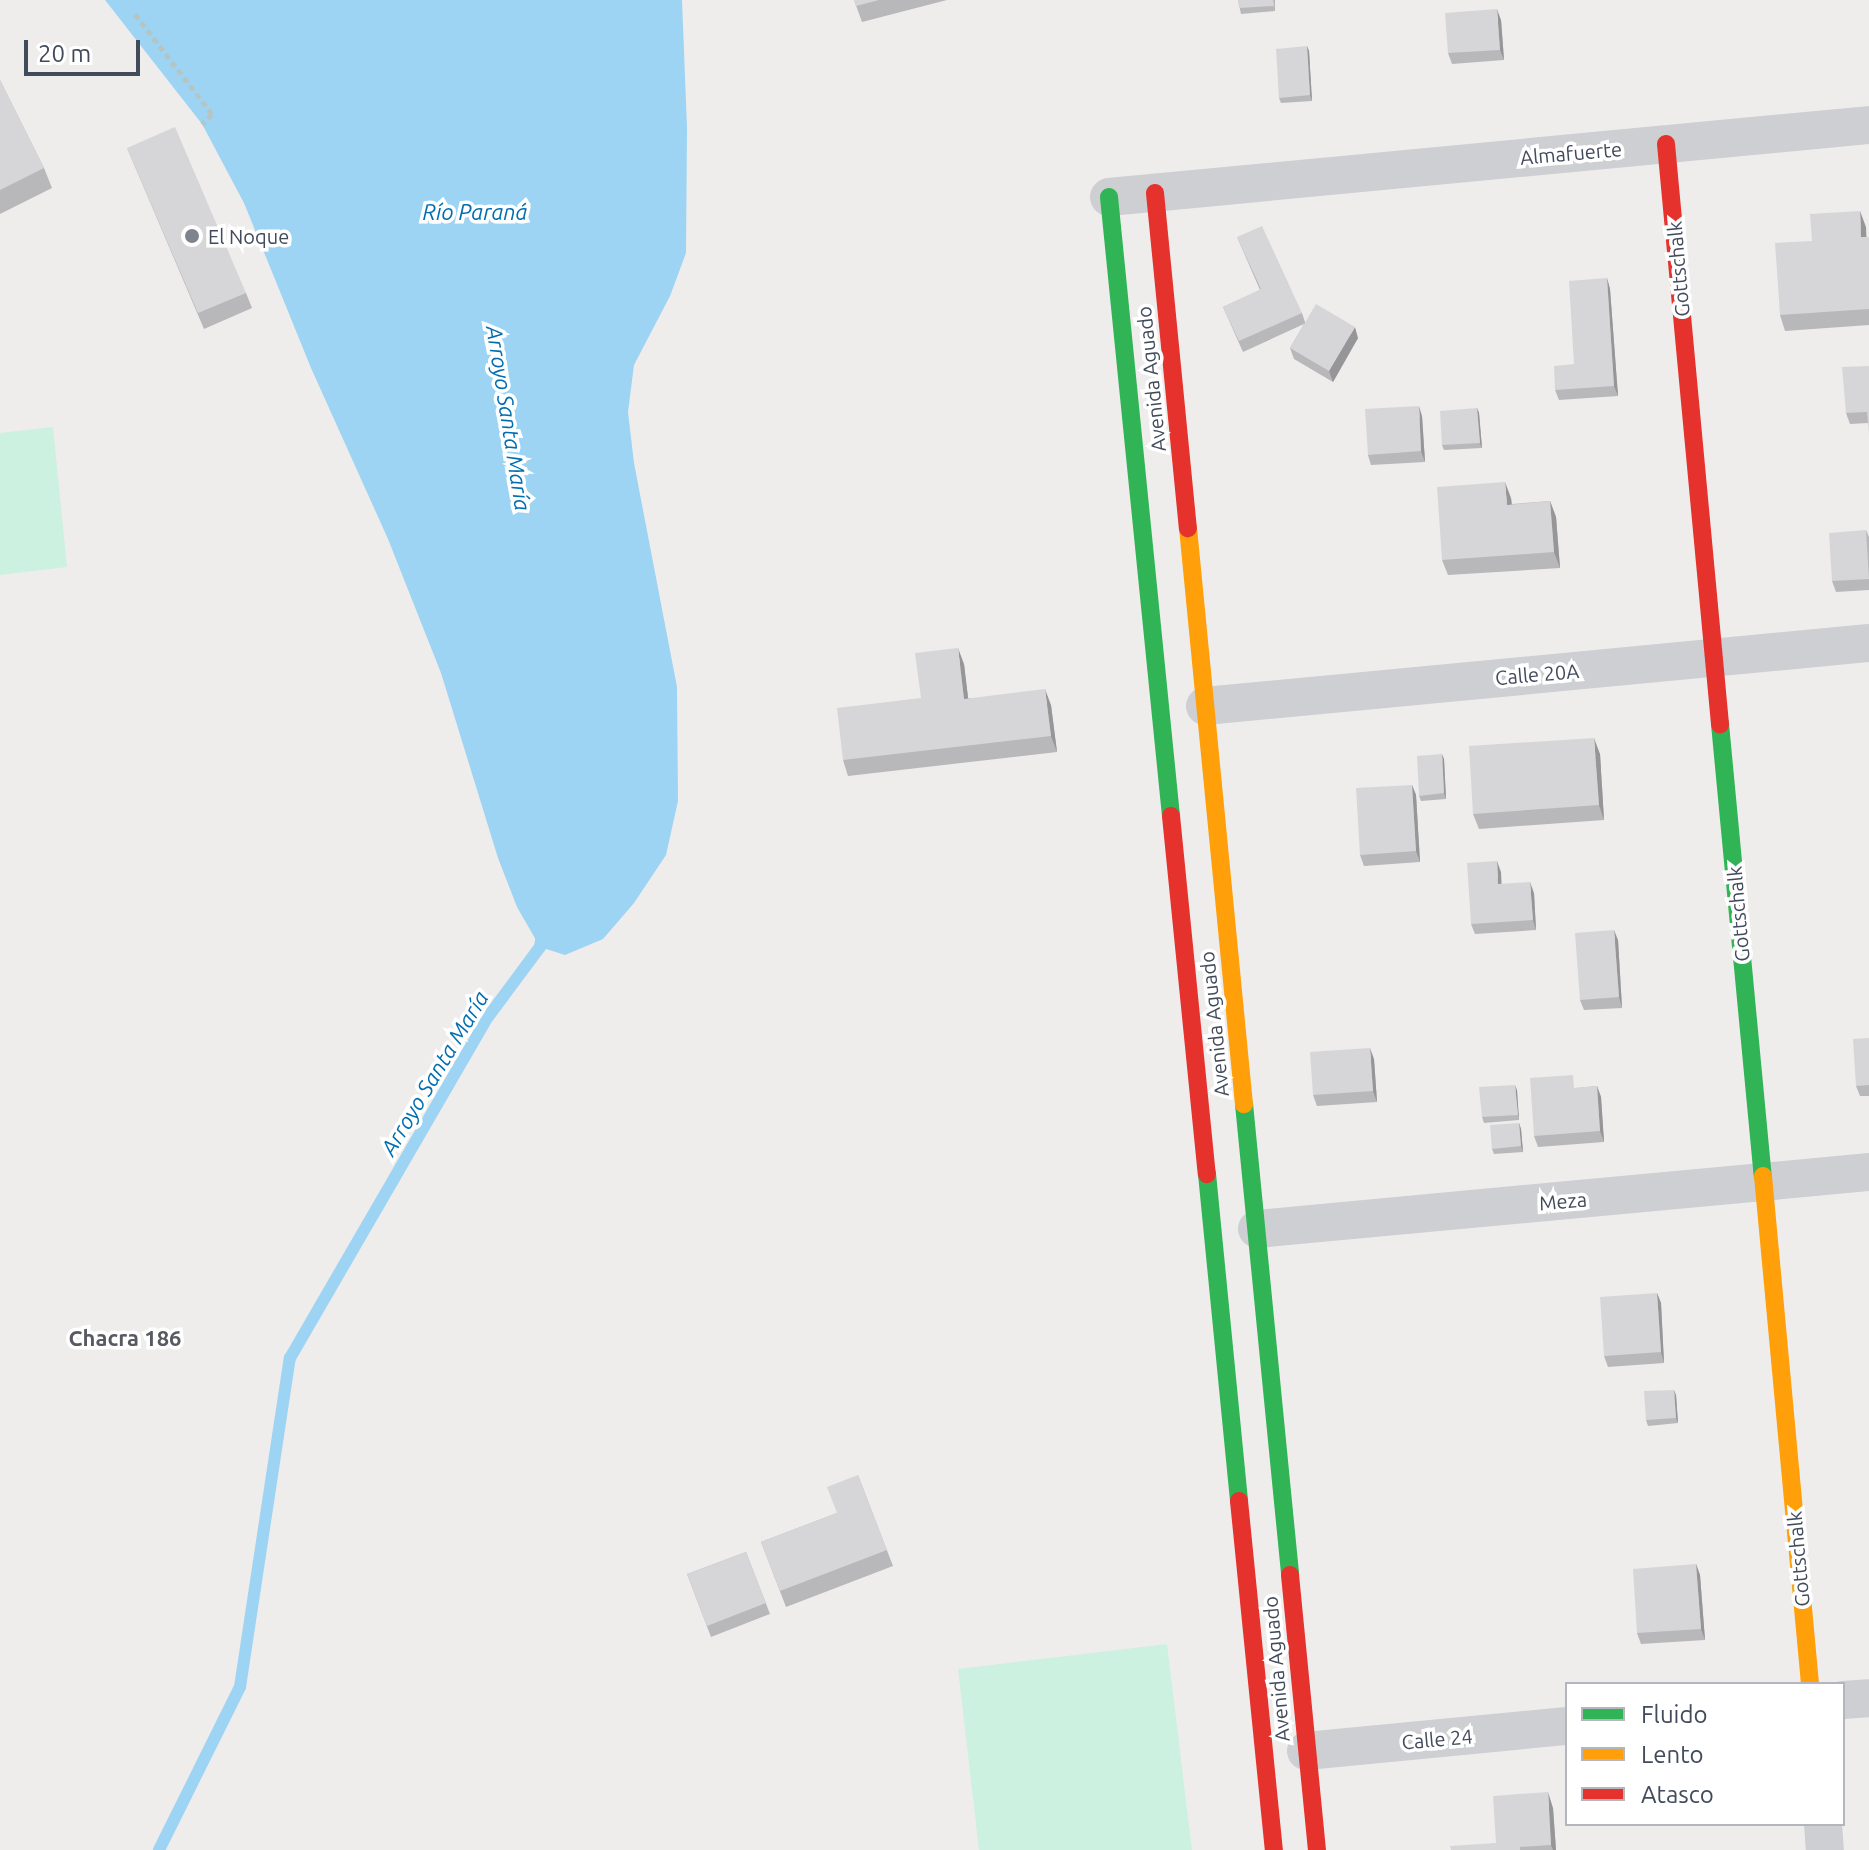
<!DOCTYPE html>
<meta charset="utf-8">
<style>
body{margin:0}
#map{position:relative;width:1869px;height:1850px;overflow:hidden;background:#eeedec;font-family:Ubuntu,sans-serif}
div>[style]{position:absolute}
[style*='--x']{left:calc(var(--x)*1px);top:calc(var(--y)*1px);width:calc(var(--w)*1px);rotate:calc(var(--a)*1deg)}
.green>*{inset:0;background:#cdf1e0}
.water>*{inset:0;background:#9dd3f3}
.stream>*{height:12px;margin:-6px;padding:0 6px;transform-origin:6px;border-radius:6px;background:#9dd3f3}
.path>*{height:5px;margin-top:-2.5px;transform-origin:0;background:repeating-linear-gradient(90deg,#b6c4c2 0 6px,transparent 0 10px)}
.street>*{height:38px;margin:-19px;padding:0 19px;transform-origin:19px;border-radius:19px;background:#cdcfd2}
.fast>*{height:18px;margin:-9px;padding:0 9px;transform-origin:9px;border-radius:9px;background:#30b455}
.slow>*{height:18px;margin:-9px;padding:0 9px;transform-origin:9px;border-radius:9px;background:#ff9f0a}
.jam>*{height:18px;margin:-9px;padding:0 9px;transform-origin:9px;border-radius:9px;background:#e5322d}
.wall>*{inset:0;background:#b8b8bb}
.shaded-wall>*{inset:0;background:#969698}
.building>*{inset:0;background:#d6d6d9}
.dots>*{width:22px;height:22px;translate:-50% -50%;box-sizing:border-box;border:4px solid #fff;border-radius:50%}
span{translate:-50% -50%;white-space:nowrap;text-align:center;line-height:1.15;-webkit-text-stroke:7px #fff;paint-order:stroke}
.street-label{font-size:20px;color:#424b5b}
.poi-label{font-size:20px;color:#424b5b}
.left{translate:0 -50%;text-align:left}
.water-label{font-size:22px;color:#006eb0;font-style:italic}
.neighbourhood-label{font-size:22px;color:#585a62;font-weight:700}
.legend{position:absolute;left:1565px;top:1682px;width:280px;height:144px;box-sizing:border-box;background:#fff;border:2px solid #b3b7bd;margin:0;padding:10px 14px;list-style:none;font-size:24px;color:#424b5b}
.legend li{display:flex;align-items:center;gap:16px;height:40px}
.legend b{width:40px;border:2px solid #b3b7bd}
.scale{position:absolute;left:24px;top:40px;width:116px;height:36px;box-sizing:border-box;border:4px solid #424b5b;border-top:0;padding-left:10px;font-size:24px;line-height:28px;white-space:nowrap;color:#424b5b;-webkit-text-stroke:6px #fff;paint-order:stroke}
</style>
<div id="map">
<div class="green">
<i style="clip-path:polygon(53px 427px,67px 567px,0 575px,0 433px)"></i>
<i style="clip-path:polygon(1167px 1644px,1192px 1850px,979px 1850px,958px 1669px)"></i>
</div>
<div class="water">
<i style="clip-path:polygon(105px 0,682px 0,687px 128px,686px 253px,670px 296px,634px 365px,628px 412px,634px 463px,677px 687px,678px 801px,666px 855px,634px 903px,603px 939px,565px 955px,540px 947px,517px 907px,498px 858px,441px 673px,388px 539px,311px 368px,244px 203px,202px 124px)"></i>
</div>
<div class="stream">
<i style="--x:159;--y:1850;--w:182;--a:-63.6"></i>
<i style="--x:240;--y:1687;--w:333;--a:-81.4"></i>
<i style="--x:290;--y:1358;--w:389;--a:-59.9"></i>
<i style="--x:485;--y:1021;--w:92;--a:-53.4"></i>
<i style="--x:540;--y:947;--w:12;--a:-81"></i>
</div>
<div class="path">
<i style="--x:135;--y:14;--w:126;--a:52.4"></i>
<i style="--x:212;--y:114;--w:14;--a:135"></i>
</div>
<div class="street">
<i style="--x:1109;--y:197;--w:763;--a:-5.41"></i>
<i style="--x:1205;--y:706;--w:667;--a:-5.42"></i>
<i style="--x:1257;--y:1229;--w:615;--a:-5.32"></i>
<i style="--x:1843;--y:1700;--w:26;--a:-4"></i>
<i style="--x:1306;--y:1751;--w:262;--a:-5.5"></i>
<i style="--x:1823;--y:1824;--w:26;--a:86"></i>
</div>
<div class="fast">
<i style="--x:1109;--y:197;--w:622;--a:84.28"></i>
<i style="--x:1720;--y:724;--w:454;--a:84.6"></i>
<i style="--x:1244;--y:1104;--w:473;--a:84.4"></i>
<i style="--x:1207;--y:1174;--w:329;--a:84.4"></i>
</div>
<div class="slow">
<i style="--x:1188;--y:528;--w:579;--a:84.45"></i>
<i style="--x:1763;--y:1176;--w:510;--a:84.71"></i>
</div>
<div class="jam">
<i style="--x:1666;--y:144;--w:583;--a:84.68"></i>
<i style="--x:1155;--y:193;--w:337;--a:84.4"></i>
<i style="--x:1171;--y:816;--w:360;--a:84.3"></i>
<i style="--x:1239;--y:1501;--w:351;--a:84.3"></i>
<i style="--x:1290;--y:1575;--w:276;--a:84.4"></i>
</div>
<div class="wall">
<i style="clip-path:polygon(854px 0,947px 0,862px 22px)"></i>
<i style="clip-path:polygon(1238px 0,1275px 0,1275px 11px,1241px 14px)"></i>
<i style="clip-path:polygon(1501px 20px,1504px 60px,1452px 64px,1448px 53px)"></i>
<i style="clip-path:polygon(1307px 46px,1309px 51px,1312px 101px,1281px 103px,1279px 98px)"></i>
<i style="clip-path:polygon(0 80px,44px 168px,52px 188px,0 214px)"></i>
<i style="clip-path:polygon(127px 148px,246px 293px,252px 308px,204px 329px)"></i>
<i style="clip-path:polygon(1866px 227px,1866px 237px,1869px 237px,1869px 325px,1785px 331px,1780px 315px,1812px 241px)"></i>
<i style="clip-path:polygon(1237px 237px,1302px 313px,1305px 322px,1358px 338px,1333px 382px,1294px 359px,1290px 348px,1304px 324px,1243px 352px,1223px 307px,1260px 290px)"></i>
<i style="clip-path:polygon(1607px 278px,1610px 289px,1618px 396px,1559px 400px,1555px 390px,1574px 364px)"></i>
<i style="clip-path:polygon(1869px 366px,1868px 423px,1850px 424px,1846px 413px)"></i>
<i style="clip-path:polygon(1477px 408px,1479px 413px,1482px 448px,1444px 450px,1442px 445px)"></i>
<i style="clip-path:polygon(1422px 416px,1425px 462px,1371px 465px,1368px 455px)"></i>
<i style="clip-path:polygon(1511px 498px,1512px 504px,1550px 501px,1556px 517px,1560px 568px,1448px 575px,1442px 560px)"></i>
<i style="clip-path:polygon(1866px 530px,1869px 537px,1869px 590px,1836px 592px,1832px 581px)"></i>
<i style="clip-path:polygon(964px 664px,968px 698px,1051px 705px,1057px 752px,848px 776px,843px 760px)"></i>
<i style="clip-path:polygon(1600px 754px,1604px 820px,1479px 829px,1473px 814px)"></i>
<i style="clip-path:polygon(1444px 759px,1446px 799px,1421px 801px,1419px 796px)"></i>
<i style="clip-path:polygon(1412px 785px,1416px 795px,1420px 862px,1364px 866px,1360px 855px)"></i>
<i style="clip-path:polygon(1501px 872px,1501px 884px,1534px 893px,1536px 930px,1475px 934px,1471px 924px)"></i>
<i style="clip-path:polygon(1618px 940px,1622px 1008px,1584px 1010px,1580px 1000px)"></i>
<i style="clip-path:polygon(1869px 1038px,1869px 1096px,1860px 1096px,1856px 1086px)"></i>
<i style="clip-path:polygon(1374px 1059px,1377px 1102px,1317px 1106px,1313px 1095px)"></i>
<i style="clip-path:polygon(1597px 1086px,1601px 1097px,1604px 1142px,1538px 1147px,1534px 1136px,1577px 1088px)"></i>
<i style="clip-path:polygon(1517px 1090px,1519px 1120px,1484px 1123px,1482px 1117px)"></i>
<i style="clip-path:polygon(1519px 1123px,1521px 1129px,1523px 1152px,1494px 1154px,1492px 1149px)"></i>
<i style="clip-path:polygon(1657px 1293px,1661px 1303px,1664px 1363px,1608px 1367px,1604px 1356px)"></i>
<i style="clip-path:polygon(1676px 1395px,1678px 1423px,1648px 1426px,1646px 1420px)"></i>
<i style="clip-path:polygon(858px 1475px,893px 1566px,786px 1607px,761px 1542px,837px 1513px)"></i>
<i style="clip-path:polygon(746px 1552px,770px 1614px,711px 1637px,687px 1574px)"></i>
<i style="clip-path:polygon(1696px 1564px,1700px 1575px,1705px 1640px,1641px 1644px,1637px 1633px)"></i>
<i style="clip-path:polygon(1553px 1808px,1556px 1850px,1451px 1850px,1496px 1843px)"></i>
</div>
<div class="shaded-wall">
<i style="clip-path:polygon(1497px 9px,1501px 20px,1504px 60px,1500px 50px)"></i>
<i style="clip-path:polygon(1307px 46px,1309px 51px,1312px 101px,1310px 95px)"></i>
<i style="clip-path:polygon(1860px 211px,1866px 227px,1867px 253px,1861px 237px)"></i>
<i style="clip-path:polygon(1607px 278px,1610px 289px,1618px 396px,1614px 386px)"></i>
<i style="clip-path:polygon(1355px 327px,1358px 338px,1333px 382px,1329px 371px)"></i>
<i style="clip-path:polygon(1419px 406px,1422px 416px,1425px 462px,1421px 451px)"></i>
<i style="clip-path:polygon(1477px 408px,1479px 413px,1482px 448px,1480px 443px)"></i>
<i style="clip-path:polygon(1505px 482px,1511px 498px,1513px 520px,1507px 505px)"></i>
<i style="clip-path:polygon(1550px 501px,1556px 517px,1560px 568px,1554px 552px)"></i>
<i style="clip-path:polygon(958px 648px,964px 664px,970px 714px,964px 699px)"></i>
<i style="clip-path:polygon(1045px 689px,1051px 705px,1057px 752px,1051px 736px)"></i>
<i style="clip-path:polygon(1594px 738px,1600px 754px,1604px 820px,1599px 805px)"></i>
<i style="clip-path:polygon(1442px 754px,1444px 759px,1446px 799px,1444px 793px)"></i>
<i style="clip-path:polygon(1412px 785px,1416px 795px,1420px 862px,1416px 851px)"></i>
<i style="clip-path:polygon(1497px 861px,1501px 872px,1502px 895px,1498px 884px)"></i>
<i style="clip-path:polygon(1530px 882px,1534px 893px,1536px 930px,1533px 920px)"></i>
<i style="clip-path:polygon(1614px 930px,1618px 940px,1622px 1008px,1619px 997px)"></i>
<i style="clip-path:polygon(1370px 1048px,1374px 1059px,1377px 1102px,1373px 1091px)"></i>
<i style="clip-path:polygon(1515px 1085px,1517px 1090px,1519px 1120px,1518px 1115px)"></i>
<i style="clip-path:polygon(1597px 1086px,1601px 1097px,1604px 1142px,1600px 1131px)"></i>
<i style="clip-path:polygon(1519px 1123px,1521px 1129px,1523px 1152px,1521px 1146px)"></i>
<i style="clip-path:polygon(1657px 1293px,1661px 1303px,1664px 1363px,1661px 1352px)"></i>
<i style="clip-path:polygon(1674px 1390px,1676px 1395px,1678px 1423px,1676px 1418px)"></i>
<i style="clip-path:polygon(1696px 1564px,1700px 1575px,1705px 1640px,1701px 1629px)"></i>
<i style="clip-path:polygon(1548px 1792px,1553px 1808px,1556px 1850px,1553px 1850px,1551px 1845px)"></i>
</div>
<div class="building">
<i style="clip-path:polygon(854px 0,879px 0,856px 6px)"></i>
<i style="clip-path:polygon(1238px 0,1273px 0,1274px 6px,1239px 8px)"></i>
<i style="clip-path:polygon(1497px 9px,1500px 50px,1448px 53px,1445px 13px)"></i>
<i style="clip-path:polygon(1307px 46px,1310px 95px,1279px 98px,1276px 49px)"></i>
<i style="clip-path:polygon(0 80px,44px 168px,0 190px)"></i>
<i style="clip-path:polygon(175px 127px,246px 293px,198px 313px,127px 148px)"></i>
<i style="clip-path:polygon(1860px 211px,1861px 237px,1869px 237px,1869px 309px,1780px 315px,1775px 243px,1812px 241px,1810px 214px)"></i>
<i style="clip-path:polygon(1262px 226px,1302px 313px,1239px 341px,1223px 307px,1261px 289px,1237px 237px)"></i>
<i style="clip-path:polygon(1607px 278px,1614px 386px,1555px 390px,1554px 366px,1574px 364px,1569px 281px)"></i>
<i style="clip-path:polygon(1316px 304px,1355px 327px,1329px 371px,1290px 348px)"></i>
<i style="clip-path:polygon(1869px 366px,1869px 434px,1867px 412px,1846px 413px,1842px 367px)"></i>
<i style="clip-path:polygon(1419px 406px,1421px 451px,1368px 455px,1365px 409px)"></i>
<i style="clip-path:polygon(1477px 408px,1480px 443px,1442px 445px,1440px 411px)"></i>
<i style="clip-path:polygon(1505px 482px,1507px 505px,1550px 501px,1554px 552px,1442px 560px,1437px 487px)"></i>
<i style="clip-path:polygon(1866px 530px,1869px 579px,1832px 581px,1829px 533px)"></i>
<i style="clip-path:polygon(958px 648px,964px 699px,1045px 689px,1051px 736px,843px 760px,837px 708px,921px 698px,915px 653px)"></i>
<i style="clip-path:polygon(1594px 738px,1599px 805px,1473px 814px,1469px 746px)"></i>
<i style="clip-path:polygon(1442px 754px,1444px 793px,1419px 796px,1417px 756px)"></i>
<i style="clip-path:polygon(1412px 785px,1416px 851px,1360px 855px,1356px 788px)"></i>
<i style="clip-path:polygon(1497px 861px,1498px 884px,1530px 882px,1533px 920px,1471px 924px,1467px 863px)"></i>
<i style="clip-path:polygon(1614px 930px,1619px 997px,1580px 1000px,1575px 933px)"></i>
<i style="clip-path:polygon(1869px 1038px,1869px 1085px,1856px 1086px,1853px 1039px)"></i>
<i style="clip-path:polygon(1370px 1048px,1373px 1091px,1313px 1095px,1310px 1052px)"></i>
<i style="clip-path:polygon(1573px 1075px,1574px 1088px,1597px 1086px,1600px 1131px,1534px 1136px,1530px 1078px)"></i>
<i style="clip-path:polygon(1515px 1085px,1518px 1115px,1482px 1117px,1479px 1087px)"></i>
<i style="clip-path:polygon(1519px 1123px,1521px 1146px,1492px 1149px,1490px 1125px)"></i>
<i style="clip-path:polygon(1657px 1293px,1661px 1352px,1604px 1356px,1600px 1297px)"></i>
<i style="clip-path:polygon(1674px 1390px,1676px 1418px,1646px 1420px,1644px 1391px)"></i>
<i style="clip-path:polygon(858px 1475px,887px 1550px,780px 1591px,761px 1542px,837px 1513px,827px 1487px)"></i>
<i style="clip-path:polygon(746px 1552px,766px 1603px,707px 1626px,687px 1574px)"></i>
<i style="clip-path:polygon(1696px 1564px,1701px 1629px,1637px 1633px,1633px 1569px)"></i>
<i style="clip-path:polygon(1548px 1792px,1551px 1845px,1520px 1847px,1520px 1850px,1451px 1850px,1450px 1846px,1496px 1843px,1493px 1796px)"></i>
</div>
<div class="dots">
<i style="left:192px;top:236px;background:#7e848e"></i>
</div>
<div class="street-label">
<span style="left:1571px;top:153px;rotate:-5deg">Almafuerte</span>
<span style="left:1678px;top:269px;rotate:-95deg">Gottschalk</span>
<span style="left:1151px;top:379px;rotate:-96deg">Avenida Aguado</span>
<span style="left:1537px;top:674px;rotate:-5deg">Calle 20A</span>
<span style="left:1738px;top:914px;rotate:-95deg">Gottschalk</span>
<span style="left:1214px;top:1024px;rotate:-96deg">Avenida Aguado</span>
<span style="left:1563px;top:1201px;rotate:-5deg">Meza</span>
<span style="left:1798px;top:1559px;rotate:-95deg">Gottschalk</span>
<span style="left:1276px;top:1669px;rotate:-95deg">Avenida Aguado</span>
<span style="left:1437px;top:1739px;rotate:-5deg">Calle 24</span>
</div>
<div class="poi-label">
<span class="left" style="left:208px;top:236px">El Noque</span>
</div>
<div class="water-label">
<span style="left:475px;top:212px">Río Paraná</span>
<span style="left:509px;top:418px;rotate:81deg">Arroyo Santa María</span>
<span style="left:434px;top:1073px;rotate:-59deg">Arroyo Santa María</span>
</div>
<div class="neighbourhood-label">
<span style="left:125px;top:1338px">Chacra 186</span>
</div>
<ul class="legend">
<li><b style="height:10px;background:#30b455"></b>Fluido</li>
<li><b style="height:10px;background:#ff9f0a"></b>Lento</li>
<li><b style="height:10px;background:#e5322d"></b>Atasco</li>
</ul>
<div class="scale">20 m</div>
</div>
